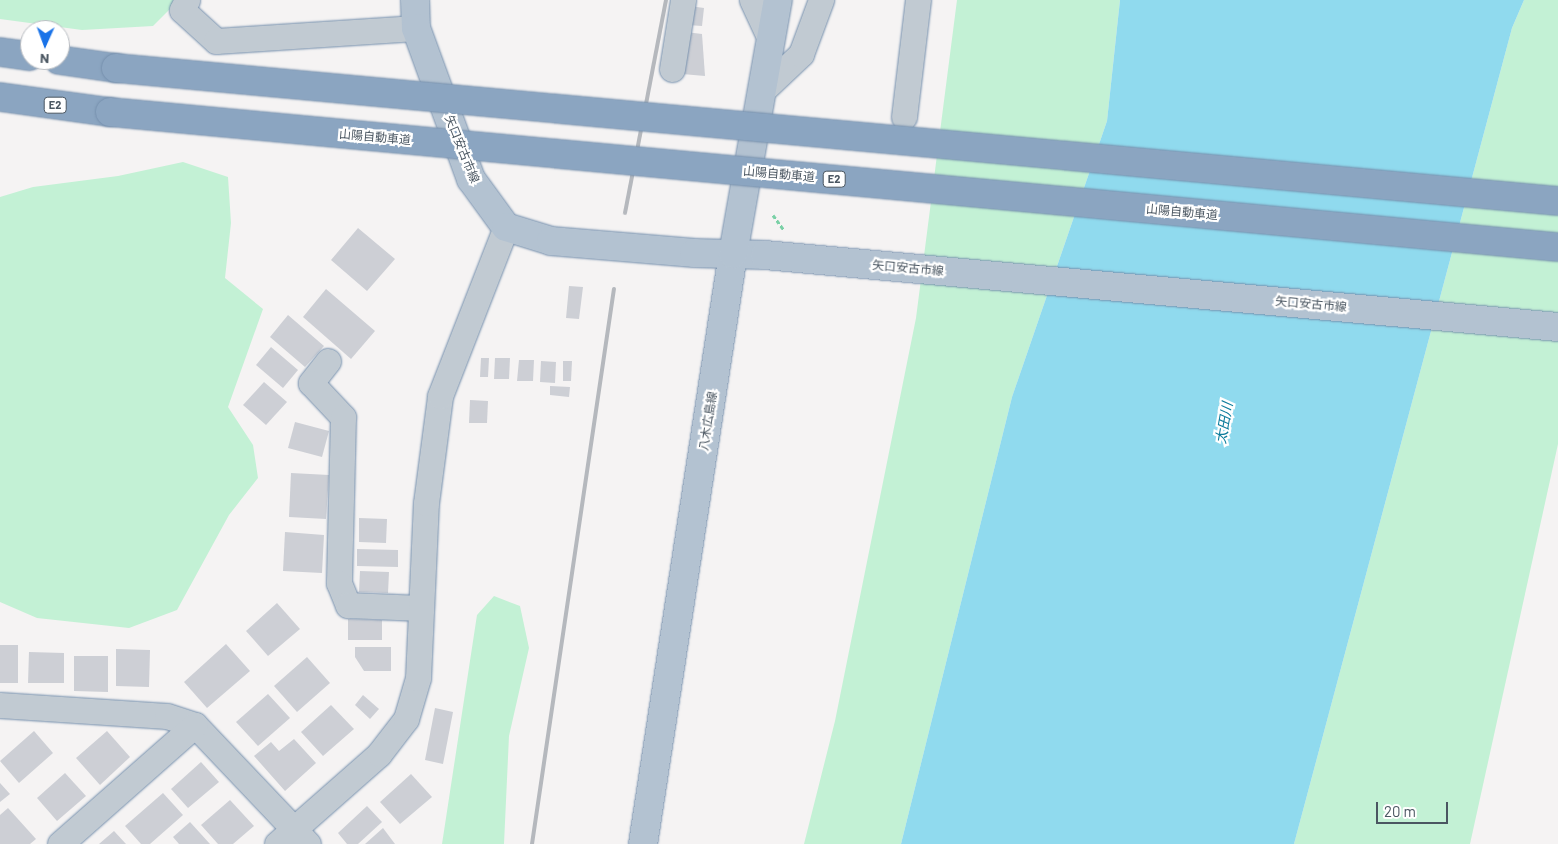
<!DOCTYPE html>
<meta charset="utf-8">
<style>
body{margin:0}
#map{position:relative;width:1558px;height:844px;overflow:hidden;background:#f5f3f3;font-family:Barlow,"Noto Sans JP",sans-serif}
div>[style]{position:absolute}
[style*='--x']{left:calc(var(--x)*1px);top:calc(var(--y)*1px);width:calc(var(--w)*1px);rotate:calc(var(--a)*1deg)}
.green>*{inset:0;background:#c3f1d5}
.water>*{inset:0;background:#90daee}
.building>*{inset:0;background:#cdcfd5}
.path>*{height:3px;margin-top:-1.5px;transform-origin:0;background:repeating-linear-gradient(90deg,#7ad0a6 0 4px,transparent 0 6.5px)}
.roads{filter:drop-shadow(0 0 1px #7690ad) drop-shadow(0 0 1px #7690ad)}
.minor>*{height:25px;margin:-12.5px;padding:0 12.5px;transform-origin:12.5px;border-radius:12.5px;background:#c1cad2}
.major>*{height:28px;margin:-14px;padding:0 14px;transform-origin:14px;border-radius:14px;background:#b3c2d1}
.highway>*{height:28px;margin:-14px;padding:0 14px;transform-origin:14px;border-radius:14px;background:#8ba5c1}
.rail>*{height:4px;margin:-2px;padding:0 2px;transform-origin:2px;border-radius:2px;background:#b5b8bd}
.bridges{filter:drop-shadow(0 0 1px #7690ad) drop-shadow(0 0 1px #7690ad)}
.highway-bridge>*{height:28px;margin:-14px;padding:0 14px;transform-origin:14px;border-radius:14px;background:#8ba5c1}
span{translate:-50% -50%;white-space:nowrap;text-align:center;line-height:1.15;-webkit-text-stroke:4.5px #fff;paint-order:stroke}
.shield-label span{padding:1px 4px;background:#fff;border:1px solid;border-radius:4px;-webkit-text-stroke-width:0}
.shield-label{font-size:11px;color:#4a5661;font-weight:700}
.street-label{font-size:12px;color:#4a5661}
.water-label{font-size:14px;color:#0c7c9b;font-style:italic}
.north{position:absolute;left:20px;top:20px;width:50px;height:50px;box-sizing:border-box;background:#fff;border:1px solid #b7bbc0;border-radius:50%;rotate:182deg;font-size:14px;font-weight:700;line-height:20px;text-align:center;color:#4a5661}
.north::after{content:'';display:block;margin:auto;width:18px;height:22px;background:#1a73e8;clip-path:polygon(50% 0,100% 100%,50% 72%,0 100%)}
.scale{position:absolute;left:1376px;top:802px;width:72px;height:22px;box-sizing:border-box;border:2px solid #4a5661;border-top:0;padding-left:6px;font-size:15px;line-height:18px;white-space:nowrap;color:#4a5661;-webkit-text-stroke:4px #fff;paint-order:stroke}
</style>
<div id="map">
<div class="green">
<i style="clip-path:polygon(0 0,179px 0,153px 26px,82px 30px,0 19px)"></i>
<i style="clip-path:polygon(957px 0,1120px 0,1107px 121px,1012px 397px,901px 844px,804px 844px,835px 721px,916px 318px)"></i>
<i style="clip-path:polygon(1524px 0,1558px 0,1558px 444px,1470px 844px,1294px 844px,1512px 28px)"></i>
<i style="clip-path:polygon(183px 162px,228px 177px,231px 223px,225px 278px,263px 309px,228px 407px,253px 445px,258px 478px,229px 515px,177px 610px,129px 628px,37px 618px,0 602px,0 197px,33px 187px,118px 176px)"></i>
<i style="clip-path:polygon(494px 596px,520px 606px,529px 648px,509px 736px,504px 844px,442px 844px,477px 615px)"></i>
</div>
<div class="water">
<i style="clip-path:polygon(1120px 0,1524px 0,1512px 28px,1294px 844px,901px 844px,1012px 397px,1107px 121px)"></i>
</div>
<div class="building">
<i style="clip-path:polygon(690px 6px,704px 8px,702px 26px,688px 25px)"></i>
<i style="clip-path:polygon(686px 32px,702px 34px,705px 76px,682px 74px)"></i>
<i style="clip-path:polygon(358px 228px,395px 259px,367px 291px,331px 260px)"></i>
<i style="clip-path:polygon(569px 286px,583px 287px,579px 319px,566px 318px)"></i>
<i style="clip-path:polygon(326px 289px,375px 331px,351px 359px,303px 317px)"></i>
<i style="clip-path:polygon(288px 315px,324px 346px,305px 367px,270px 337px)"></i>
<i style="clip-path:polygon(271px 347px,298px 370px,283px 388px,256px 365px)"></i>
<i style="clip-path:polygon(481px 358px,489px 358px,488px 377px,480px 377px)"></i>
<i style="clip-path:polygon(495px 358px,510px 358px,509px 379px,494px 379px)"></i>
<i style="clip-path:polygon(519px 360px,534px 360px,533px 381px,517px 381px)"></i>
<i style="clip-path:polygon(541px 361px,556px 362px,555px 383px,540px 382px)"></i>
<i style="clip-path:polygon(563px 361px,572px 361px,571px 381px,563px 381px)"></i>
<i style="clip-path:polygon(264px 382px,287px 402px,266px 425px,243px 405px)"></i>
<i style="clip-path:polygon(550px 386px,570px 387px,569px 397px,550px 395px)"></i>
<i style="clip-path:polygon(470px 400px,488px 401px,487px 423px,469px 423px)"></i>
<i style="clip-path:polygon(295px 422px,329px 431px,322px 457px,288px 448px)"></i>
<i style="clip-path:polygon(291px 473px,329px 475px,326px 519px,289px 517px)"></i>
<i style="clip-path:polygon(359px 518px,387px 519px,386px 543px,359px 542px)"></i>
<i style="clip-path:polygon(285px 532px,324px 535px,322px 573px,283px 571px)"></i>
<i style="clip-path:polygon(357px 549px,398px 550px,398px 567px,357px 566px)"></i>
<i style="clip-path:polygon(360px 571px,389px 572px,388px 593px,359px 592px)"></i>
<i style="clip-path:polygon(277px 603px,300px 629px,268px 656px,246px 631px)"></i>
<i style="clip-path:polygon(348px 619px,382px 620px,382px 640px,348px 640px)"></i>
<i style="clip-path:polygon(226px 644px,250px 671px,207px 708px,184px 682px)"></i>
<i style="clip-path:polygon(0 645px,18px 645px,18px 683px,0 683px)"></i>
<i style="clip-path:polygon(355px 647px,391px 647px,391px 671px,364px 671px,355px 657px)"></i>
<i style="clip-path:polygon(116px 649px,150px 650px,149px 687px,116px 686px)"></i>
<i style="clip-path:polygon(29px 652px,64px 653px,64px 683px,28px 683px)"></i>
<i style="clip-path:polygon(74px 656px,108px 656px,108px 692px,74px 691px)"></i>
<i style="clip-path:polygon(307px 657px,330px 683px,297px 712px,274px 686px)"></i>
<i style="clip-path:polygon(268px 694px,290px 718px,258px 746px,236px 722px)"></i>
<i style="clip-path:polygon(363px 695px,379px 709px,370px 719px,355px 705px)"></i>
<i style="clip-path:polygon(331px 705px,354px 729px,323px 756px,301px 732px)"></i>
<i style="clip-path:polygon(435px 708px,453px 712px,443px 764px,425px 760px)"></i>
<i style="clip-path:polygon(34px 731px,53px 753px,19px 783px,0 761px)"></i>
<i style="clip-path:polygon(107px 731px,130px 757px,100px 785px,76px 758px)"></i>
<i style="clip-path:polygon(294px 739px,316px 763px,285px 791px,254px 756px,271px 742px,279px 751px)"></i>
<i style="clip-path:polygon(201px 762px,219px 782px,188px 808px,171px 789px)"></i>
<i style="clip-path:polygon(65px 773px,86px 796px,57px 821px,37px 798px)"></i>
<i style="clip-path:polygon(411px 774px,432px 797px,400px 824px,380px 802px)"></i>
<i style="clip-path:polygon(0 783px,10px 794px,0 802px)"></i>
<i style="clip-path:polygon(163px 793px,183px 815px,150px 844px,141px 844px,125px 826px)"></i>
<i style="clip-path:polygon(230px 800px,254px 826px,233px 844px,218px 844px,201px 825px)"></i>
<i style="clip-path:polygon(367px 806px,382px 822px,358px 844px,347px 844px,338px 833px)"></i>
<i style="clip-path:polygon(8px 808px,36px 839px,30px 844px,0 844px,0 815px)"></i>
<i style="clip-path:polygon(190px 822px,210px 844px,179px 844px,173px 837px)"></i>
<i style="clip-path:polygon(383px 828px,395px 844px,365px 844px)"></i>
<i style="clip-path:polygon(114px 831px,126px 844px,99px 844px)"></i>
</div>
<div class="path">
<i style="--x:773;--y:215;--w:19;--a:54"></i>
</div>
<div class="roads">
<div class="minor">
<i style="--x:187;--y:0;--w:11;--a:117"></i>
<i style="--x:182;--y:10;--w:46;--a:42.4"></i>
<i style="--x:216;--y:41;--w:200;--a:-3.7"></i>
<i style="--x:752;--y:0;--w:45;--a:65.1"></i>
<i style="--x:672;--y:69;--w:70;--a:-80.9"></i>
<i style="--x:762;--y:91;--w:54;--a:-43.5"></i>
<i style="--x:801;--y:54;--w:58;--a:-69.7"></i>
<i style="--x:904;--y:117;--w:118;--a:-83.2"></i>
<i style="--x:328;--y:361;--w:28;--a:128"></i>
<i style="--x:311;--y:383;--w:47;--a:46.7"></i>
<i style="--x:343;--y:417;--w:166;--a:91.4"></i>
<i style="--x:339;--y:583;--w:24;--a:68"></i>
<i style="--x:348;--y:605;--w:73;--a:2.4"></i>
<i style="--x:0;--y:705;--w:167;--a:3.8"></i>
<i style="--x:167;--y:716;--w:29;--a:18"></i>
<i style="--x:195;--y:725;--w:164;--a:46.5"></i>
<i style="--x:60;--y:844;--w:180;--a:-41.4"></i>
<i style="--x:277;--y:844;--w:136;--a:-41.4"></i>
<i style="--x:379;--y:754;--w:44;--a:-52.4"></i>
<i style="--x:406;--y:719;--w:43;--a:-73.7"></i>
<i style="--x:418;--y:678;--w:175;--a:-87.4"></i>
<i style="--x:426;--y:503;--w:108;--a:-82.5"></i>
<i style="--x:440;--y:396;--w:181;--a:-68.7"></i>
</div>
<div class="major">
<i style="--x:415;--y:0;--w:28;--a:88"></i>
<i style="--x:416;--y:28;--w:161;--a:70"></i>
<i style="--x:471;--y:179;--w:59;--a:53.9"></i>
<i style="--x:506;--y:227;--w:47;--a:17.3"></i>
<i style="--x:551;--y:241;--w:144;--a:4.8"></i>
<i style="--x:694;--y:253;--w:71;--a:1.6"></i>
<i style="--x:765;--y:255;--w:796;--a:5.19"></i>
<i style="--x:643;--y:844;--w:597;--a:-81.33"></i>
<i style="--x:733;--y:254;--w:258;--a:-80"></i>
</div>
<div class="highway">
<i style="--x:0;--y:52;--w:30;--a:8"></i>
<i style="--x:59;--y:60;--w:58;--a:8"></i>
<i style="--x:0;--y:97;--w:111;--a:7.8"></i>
</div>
</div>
<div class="rail">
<i style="--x:625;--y:213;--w:217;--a:-79.1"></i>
<i style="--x:532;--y:844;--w:561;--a:-81.6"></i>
</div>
<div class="bridges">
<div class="highway-bridge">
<i style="--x:116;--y:68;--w:1448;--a:5.27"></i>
<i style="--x:110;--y:112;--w:1454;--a:5.33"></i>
</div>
</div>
<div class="shield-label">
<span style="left:55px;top:105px">E2</span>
<span style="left:834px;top:179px">E2</span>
</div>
<div class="street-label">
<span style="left:375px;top:137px;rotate:5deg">山陽自動車道</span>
<span style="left:462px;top:149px;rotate:68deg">矢口安古市線</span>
<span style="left:779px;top:174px;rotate:5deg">山陽自動車道</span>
<span style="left:1182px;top:212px;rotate:5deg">山陽自動車道</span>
<span style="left:908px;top:268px;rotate:5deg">矢口安古市線</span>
<span style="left:1311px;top:304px;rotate:5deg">矢口安古市線</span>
<span style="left:708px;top:421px;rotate:-81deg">八木広島線</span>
</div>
<div class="water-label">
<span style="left:1224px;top:423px;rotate:-80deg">太田川</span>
</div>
<div class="north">N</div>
<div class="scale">20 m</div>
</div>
